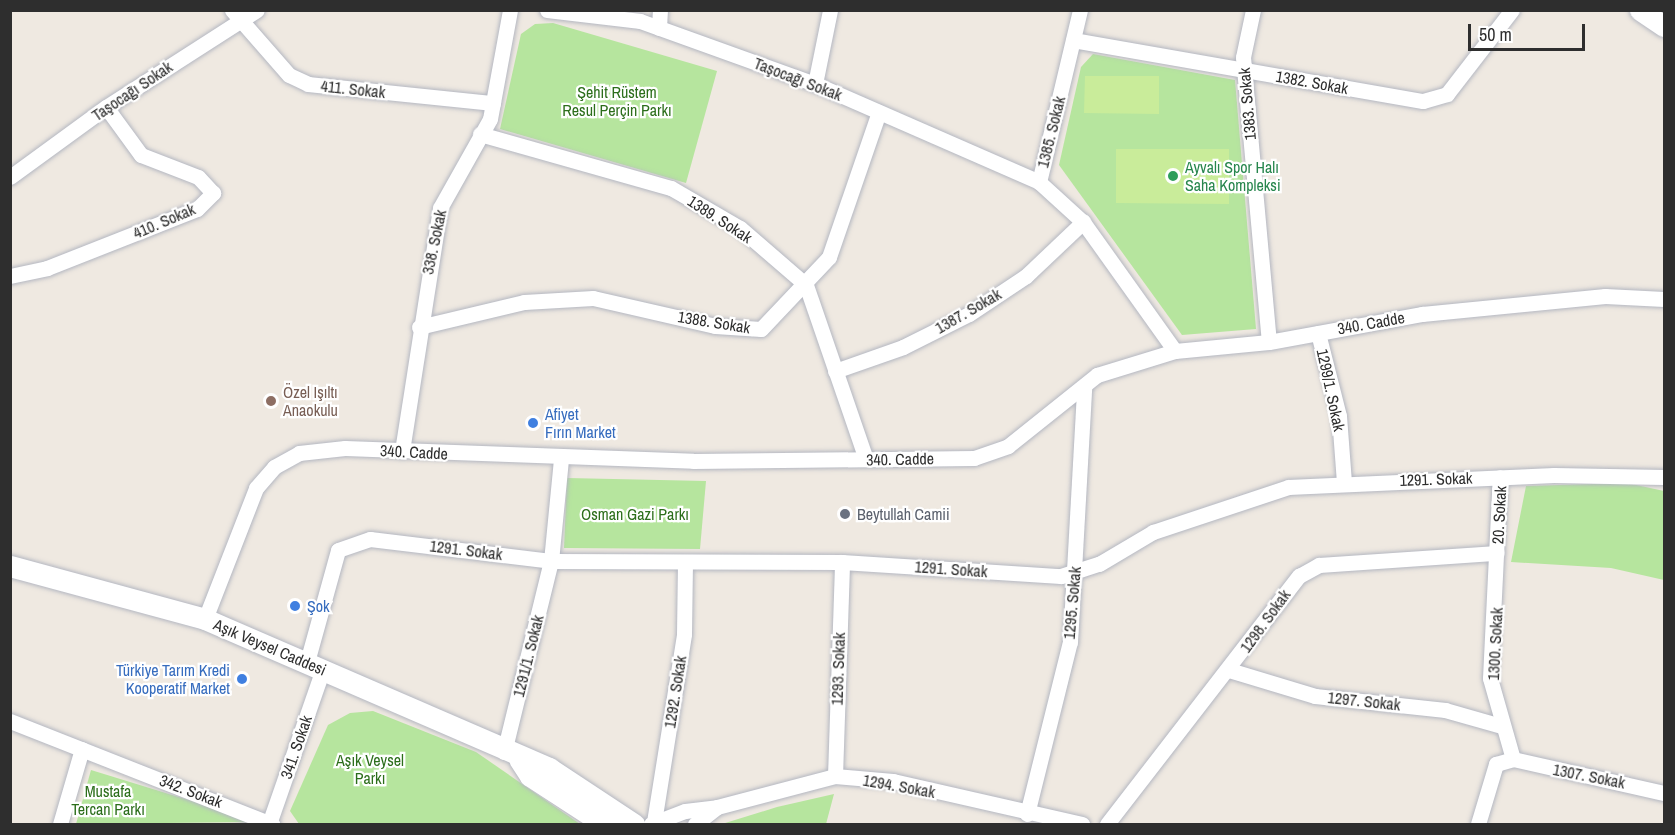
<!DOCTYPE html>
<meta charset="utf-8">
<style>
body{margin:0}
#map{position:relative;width:1675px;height:835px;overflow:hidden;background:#efe9e1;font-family:"Archivo Narrow",sans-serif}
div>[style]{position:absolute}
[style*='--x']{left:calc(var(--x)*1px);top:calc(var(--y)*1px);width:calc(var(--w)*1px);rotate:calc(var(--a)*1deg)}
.green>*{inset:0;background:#b6e59e}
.pitch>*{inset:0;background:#c9ec9a}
.roads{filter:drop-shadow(0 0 2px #b4b7c1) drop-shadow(0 0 2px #b4b7c1)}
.street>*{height:15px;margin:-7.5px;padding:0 7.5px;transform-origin:7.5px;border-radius:7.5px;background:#fff}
.secondary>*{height:21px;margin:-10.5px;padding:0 10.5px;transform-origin:10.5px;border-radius:10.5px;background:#fff}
.dots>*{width:16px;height:16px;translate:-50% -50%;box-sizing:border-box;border:3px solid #fff;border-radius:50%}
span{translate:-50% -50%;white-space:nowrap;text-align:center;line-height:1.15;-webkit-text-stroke:4.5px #fff;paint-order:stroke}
.street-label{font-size:16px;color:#2e2e2e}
.park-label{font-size:16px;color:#2c6e1b}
.leisure-label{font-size:16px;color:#27864d}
.left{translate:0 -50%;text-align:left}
.education-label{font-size:16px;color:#785e54}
.shop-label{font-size:16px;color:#366cbe}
.right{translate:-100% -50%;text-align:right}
.worship-label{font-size:16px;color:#5b616d}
.frame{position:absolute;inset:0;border:12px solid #2e2e2e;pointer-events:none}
.scale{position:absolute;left:1468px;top:24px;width:117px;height:27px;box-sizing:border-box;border:3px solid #2e2e2e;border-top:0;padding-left:8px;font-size:18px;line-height:21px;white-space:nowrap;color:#2e2e2e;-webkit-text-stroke:4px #fff;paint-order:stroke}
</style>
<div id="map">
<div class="green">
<i style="clip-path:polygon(553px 23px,717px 71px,686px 183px,500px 129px,521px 34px,535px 24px)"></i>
<i style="clip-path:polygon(1093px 54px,1235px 80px,1256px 329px,1182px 335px,1059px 165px,1081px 67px)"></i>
<i style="clip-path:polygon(567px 478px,706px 481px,700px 549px,564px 548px)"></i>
<i style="clip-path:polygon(1627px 483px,1664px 491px,1664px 580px,1611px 568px,1511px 562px,1526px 486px)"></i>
<i style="clip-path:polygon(373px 711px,476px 752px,580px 824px,299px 824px,290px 811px,328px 725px,350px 713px)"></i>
<i style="clip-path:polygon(91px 770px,260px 822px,76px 824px)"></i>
<i style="clip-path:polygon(834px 794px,826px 824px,722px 824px,777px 807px)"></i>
</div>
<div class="pitch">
<i style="clip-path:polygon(1085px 76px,1159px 76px,1159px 114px,1084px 113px)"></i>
<i style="clip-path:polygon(1116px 149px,1229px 149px,1229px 204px,1116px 203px)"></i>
</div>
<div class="roads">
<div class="street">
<i style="--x:232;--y:10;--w:86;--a:48.8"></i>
<i style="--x:289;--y:75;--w:21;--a:25"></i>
<i style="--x:308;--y:84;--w:186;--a:5.9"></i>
<i style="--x:547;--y:10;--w:94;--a:6.7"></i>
<i style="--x:640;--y:21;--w:186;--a:19.8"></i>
<i style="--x:815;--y:84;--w:244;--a:23.6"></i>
<i style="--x:1080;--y:10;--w:177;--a:103.4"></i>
<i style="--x:1039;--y:182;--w:59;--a:42.3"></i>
<i style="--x:1083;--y:222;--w:158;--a:54.5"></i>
<i style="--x:1253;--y:10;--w:48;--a:102"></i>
<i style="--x:1243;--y:57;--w:286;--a:84.8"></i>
<i style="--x:659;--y:28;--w:18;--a:-87"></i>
<i style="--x:1073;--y:40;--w:355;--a:9.9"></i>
<i style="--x:1423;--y:101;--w:25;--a:-16"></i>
<i style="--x:1447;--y:94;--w:106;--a:-52.3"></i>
<i style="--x:815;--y:84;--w:76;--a:-78.5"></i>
<i style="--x:480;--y:134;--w:198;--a:15.8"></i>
<i style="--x:671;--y:188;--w:80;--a:30.1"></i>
<i style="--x:740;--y:228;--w:87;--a:40.8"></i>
<i style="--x:806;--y:285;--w:184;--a:71"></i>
<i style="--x:10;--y:177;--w:119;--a:-36.1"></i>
<i style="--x:106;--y:107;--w:179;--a:-32.7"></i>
<i style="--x:10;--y:276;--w:38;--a:-12"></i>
<i style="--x:47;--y:268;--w:161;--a:-21.5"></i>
<i style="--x:197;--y:209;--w:23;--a:-45"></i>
<i style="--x:213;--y:193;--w:22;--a:-133"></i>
<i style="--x:198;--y:177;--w:61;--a:-158.9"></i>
<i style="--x:141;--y:155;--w:59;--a:-126.1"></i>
<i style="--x:419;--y:327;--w:108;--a:-13.4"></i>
<i style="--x:524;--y:302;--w:69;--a:-3.3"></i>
<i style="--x:593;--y:298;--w:125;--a:12.9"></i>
<i style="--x:715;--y:326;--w:46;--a:3.7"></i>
<i style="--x:761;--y:329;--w:99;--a:-46.6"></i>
<i style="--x:829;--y:257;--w:153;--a:-71"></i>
<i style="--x:1318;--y:333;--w:86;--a:75.8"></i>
<i style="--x:1339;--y:416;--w:67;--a:85.7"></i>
<i style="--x:835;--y:371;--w:72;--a:-19.4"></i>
<i style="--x:903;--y:347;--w:74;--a:-26.6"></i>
<i style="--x:969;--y:314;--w:69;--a:-33.7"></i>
<i style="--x:1026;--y:276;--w:79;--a:-43.5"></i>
<i style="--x:402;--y:451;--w:246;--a:-81.1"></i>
<i style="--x:440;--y:208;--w:102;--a:-60.7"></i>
<i style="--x:490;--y:119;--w:111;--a:-79.6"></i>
<i style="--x:205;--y:619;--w:141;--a:-68.7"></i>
<i style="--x:256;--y:488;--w:28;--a:-49"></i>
<i style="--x:274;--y:467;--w:29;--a:-29"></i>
<i style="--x:299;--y:453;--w:46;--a:-6.2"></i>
<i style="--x:345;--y:448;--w:348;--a:2.1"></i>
<i style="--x:693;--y:461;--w:281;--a:-0.6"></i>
<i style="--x:974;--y:458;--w:36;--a:-19"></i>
<i style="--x:1008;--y:446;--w:114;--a:-38.6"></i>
<i style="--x:1097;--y:375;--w:82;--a:-17.1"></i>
<i style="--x:1175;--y:351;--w:94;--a:-5.5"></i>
<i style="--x:1269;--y:342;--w:156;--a:-10.4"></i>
<i style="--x:1422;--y:314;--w:184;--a:-5.6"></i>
<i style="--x:1605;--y:296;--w:59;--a:2.9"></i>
<i style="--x:307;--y:662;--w:116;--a:-74.5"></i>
<i style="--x:338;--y:550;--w:34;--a:-19"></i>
<i style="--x:370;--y:539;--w:182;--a:6.9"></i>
<i style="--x:551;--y:561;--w:291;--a:0.2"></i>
<i style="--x:842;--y:562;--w:219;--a:3.7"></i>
<i style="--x:1061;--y:576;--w:40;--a:-18"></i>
<i style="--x:1099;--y:564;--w:63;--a:-30.7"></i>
<i style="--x:1153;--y:532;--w:142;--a:-18.4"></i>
<i style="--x:1288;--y:487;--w:266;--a:-2.6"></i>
<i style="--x:1554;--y:475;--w:110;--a:1"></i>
<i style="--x:1229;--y:670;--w:90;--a:16.8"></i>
<i style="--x:1315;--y:696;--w:131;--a:6.1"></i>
<i style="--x:1445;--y:710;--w:58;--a:15.9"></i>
<i style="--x:10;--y:721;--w:282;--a:21.5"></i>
<i style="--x:504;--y:752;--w:197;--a:-76.2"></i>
<i style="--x:551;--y:561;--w:102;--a:-84.4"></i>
<i style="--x:1513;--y:759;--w:155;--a:12.7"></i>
<i style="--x:835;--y:776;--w:214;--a:-88.1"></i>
<i style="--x:717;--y:807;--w:122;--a:-14.7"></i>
<i style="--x:835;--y:776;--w:58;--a:4.9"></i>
<i style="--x:893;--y:781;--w:194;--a:12.8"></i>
<i style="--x:1027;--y:814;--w:177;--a:-76"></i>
<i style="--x:1070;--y:642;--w:254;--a:-86.8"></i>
<i style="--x:654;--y:822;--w:190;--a:-80.9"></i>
<i style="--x:684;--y:634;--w:72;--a:-89.2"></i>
<i style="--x:60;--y:824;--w:78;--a:-73.7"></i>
<i style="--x:269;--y:824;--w:164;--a:-70.8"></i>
<i style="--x:651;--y:824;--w:36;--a:-21"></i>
<i style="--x:685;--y:811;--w:32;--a:-7"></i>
<i style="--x:717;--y:807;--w:28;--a:142"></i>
<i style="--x:1107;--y:824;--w:314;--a:-52.3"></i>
<i style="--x:1299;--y:576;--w:23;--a:-29"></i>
<i style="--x:1319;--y:565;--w:178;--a:-3.9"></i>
<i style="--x:1478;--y:824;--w:63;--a:-73.3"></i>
<i style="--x:1496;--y:764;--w:18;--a:-16"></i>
<i style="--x:1513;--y:759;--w:84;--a:-105.9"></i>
<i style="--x:1490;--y:678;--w:201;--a:-87.2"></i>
</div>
<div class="secondary">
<i style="--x:1640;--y:10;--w:29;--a:34"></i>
<i style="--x:10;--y:566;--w:202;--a:15.2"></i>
<i style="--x:205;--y:619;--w:375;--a:23.4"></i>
<i style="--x:549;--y:768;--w:102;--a:33.4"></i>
<i style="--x:519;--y:759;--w:20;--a:57"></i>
<i style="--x:530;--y:776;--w:88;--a:33"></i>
</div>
</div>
<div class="dots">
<i style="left:1173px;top:176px;background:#2e9e5b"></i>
<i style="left:271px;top:401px;background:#8d6e63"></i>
<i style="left:533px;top:423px;background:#3f7fe0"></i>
<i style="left:845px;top:514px;background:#6b7280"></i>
<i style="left:295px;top:606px;background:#3f7fe0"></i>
<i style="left:242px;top:679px;background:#3f7fe0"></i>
</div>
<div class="street-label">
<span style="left:798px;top:79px;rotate:21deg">Taşocağı Sokak</span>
<span style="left:1312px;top:82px;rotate:10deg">1382. Sokak</span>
<span style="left:353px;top:89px;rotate:6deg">411. Sokak</span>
<span style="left:132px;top:91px;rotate:-34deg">Taşocağı Sokak</span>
<span style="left:1247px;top:104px;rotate:-95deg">1383. Sokak</span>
<span style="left:1051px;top:132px;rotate:-76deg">1385. Sokak</span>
<span style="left:720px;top:219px;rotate:33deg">1389. Sokak</span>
<span style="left:164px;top:221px;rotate:-23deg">410. Sokak</span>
<span style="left:434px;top:242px;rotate:-78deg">338. Sokak</span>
<span style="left:968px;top:311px;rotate:-30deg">1387. Sokak</span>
<span style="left:714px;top:322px;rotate:9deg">1388. Sokak</span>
<span style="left:1371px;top:323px;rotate:-10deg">340. Cadde</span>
<span style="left:1331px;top:390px;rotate:78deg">1299/1. Sokak</span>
<span style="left:414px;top:452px;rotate:3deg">340. Cadde</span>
<span style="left:900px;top:459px;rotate:-1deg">340. Cadde</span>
<span style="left:1436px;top:479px;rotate:-2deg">1291. Sokak</span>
<span style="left:1499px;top:515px;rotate:-87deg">20. Sokak</span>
<span style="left:466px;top:550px;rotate:7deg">1291. Sokak</span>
<span style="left:951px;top:569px;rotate:4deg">1291. Sokak</span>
<span style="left:1072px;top:603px;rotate:-85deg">1295. Sokak</span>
<span style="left:1265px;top:621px;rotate:-54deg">1298. Sokak</span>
<span style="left:1495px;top:644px;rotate:-87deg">1300. Sokak</span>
<span style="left:270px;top:647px;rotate:23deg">Aşık Veysel Caddesi</span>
<span style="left:528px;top:656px;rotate:-76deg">1291/1. Sokak</span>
<span style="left:838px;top:669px;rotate:-88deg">1293. Sokak</span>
<span style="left:675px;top:692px;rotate:-81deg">1292. Sokak</span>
<span style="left:1364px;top:701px;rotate:6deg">1297. Sokak</span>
<span style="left:296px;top:747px;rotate:-71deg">341. Sokak</span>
<span style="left:1589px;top:776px;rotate:11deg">1307. Sokak</span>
<span style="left:899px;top:786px;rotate:10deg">1294. Sokak</span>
<span style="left:191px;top:791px;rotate:21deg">342. Sokak</span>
</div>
<div class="park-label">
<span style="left:617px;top:101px">Şehit Rüstem<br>Resul Perçin Parkı</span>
<span style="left:635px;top:514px">Osman Gazi Parkı</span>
<span style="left:370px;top:769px">Aşık Veysel<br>Parkı</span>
<span style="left:108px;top:800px">Mustafa<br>Tercan Parkı</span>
</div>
<div class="leisure-label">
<span class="left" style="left:1185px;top:176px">Ayvalı Spor Halı<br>Saha Kompleksi</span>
</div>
<div class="education-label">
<span class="left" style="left:283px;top:401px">Özel Işıltı<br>Anaokulu</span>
</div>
<div class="shop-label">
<span class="left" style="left:545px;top:423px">Afiyet<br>Fırın Market</span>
<span class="left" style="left:307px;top:606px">Şok</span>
<span class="right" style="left:230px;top:679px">Türkiye Tarım Kredi<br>Kooperatif Market</span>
</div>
<div class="worship-label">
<span class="left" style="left:857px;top:514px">Beytullah Camii</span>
</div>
<div class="frame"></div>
<div class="scale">50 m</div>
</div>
